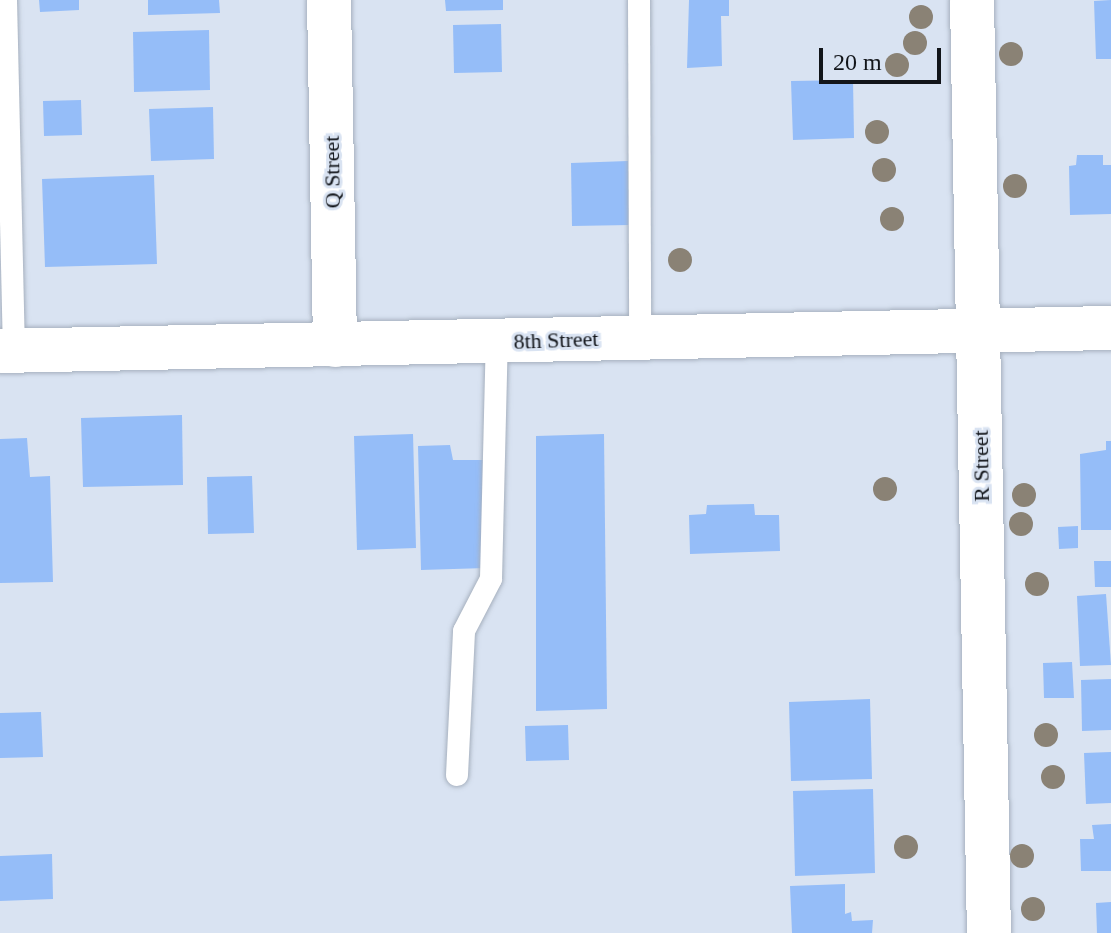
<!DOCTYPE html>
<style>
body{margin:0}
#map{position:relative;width:1111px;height:933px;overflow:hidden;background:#d9e3f2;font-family:Georgia,serif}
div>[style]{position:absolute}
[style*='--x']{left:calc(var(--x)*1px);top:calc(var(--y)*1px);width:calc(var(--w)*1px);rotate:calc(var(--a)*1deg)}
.building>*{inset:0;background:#95bdf8}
.roads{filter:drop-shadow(0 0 2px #a6b0be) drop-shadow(0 0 2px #a6b0be)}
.lane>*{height:22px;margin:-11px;padding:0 11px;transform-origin:11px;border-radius:11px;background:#fff}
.street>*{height:44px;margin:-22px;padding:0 22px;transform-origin:22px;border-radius:22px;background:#fff}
.trees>*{width:24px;height:24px;margin:-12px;border-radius:50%;background:#8a8275}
span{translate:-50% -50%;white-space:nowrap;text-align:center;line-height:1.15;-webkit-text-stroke:6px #d9e3f2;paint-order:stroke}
.street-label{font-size:22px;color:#12151a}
.scale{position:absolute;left:819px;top:48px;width:122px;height:36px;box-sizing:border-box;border:4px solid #12151a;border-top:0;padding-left:10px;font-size:24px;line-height:28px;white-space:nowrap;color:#12151a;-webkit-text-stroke:6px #d9e3f2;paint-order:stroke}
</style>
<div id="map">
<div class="building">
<i style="clip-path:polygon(39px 0,79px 0,79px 10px,40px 12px)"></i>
<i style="clip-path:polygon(148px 0,219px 0,220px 13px,148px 15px)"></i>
<i style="clip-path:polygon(445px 0,503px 0,503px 10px,446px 11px)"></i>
<i style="clip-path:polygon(689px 0,729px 0,729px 16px,721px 16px,722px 66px,687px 68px)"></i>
<i style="clip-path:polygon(1111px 0,1111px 59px,1096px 59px,1094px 1px)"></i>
<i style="clip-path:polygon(501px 24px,502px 72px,454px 73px,453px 25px)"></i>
<i style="clip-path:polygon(209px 30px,210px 90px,134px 92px,133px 32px)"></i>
<i style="clip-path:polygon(853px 80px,854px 138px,793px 140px,791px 81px)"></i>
<i style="clip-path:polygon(81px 100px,82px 135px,44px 136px,43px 101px)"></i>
<i style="clip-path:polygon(213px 107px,214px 159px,151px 161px,149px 109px)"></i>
<i style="clip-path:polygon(1077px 155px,1103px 155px,1103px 165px,1111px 165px,1111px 214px,1070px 215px,1069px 166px,1076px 165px)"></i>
<i style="clip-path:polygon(628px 161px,630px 225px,572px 226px,571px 163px)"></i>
<i style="clip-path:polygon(154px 175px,157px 264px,45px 267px,42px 179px)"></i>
<i style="clip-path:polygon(182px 415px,183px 485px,83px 487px,81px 418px)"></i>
<i style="clip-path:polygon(413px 434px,416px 548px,357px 550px,354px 436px)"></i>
<i style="clip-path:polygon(604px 434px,607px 709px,536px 711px,536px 436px)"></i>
<i style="clip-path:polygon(27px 438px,30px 477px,50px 476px,53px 582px,0 583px,0 439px)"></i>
<i style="clip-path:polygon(1106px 441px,1111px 441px,1111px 530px,1081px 530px,1080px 454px,1106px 450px)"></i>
<i style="clip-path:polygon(450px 445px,453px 460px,483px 460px,486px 568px,421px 570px,418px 446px)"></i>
<i style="clip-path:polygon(252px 476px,254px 533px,208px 534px,207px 477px)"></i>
<i style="clip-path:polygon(754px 504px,755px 515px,779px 515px,780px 551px,690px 554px,689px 515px,706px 514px,707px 505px)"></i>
<i style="clip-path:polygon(1078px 526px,1078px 548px,1059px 549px,1058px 527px)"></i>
<i style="clip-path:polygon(1094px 561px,1111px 561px,1111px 587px,1095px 587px)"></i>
<i style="clip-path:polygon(1106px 594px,1111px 665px,1080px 666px,1077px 596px)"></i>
<i style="clip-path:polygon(1072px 662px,1074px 698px,1044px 698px,1043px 663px)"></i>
<i style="clip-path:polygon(1111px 679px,1111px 730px,1082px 731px,1081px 680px)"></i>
<i style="clip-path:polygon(870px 699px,872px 779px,791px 781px,789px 702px)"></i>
<i style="clip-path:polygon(41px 712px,43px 757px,0 758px,0 713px)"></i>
<i style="clip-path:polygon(568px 725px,569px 760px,526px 761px,525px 726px)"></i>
<i style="clip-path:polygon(1111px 752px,1111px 803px,1086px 804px,1084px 753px)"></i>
<i style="clip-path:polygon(873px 789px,875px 873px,795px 876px,793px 791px)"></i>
<i style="clip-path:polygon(1111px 824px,1111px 871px,1081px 871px,1080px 839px,1094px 839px,1092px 825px)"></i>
<i style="clip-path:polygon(52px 854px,53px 899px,0 901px,0 856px)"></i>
<i style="clip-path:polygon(845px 884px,845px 914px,851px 912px,852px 921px,873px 920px,872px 933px,792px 933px,790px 886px)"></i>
<i style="clip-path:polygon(1111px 902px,1111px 933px,1097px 933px,1096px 903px)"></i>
</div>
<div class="roads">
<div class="lane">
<i style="--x:6;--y:0;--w:351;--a:88.7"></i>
<i style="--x:639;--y:0;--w:338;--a:89.8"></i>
<i style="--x:457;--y:775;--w:144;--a:-87.2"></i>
<i style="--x:464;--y:631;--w:59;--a:-62.6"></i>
<i style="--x:491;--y:579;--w:238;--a:-88.6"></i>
</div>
<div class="street">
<i style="--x:329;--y:0;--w:345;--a:89"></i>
<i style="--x:972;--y:0;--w:933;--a:88.96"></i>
<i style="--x:0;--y:351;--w:1111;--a:-1.19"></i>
</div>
</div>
<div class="trees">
<i style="left:921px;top:17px"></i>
<i style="left:915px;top:43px"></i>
<i style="left:1011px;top:54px"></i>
<i style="left:897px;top:65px"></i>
<i style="left:877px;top:132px"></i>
<i style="left:884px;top:170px"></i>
<i style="left:1015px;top:186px"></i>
<i style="left:892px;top:219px"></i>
<i style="left:680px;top:260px"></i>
<i style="left:885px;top:489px"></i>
<i style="left:1024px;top:495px"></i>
<i style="left:1021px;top:524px"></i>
<i style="left:1037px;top:584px"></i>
<i style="left:1046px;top:735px"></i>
<i style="left:1053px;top:777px"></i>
<i style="left:906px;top:847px"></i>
<i style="left:1022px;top:856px"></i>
<i style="left:1033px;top:909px"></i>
</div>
<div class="street-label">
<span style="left:332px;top:172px;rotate:-91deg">Q Street</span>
<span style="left:556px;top:340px;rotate:-2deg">8th Street</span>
<span style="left:981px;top:466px;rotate:-91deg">R Street</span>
</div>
<div class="scale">20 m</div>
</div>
